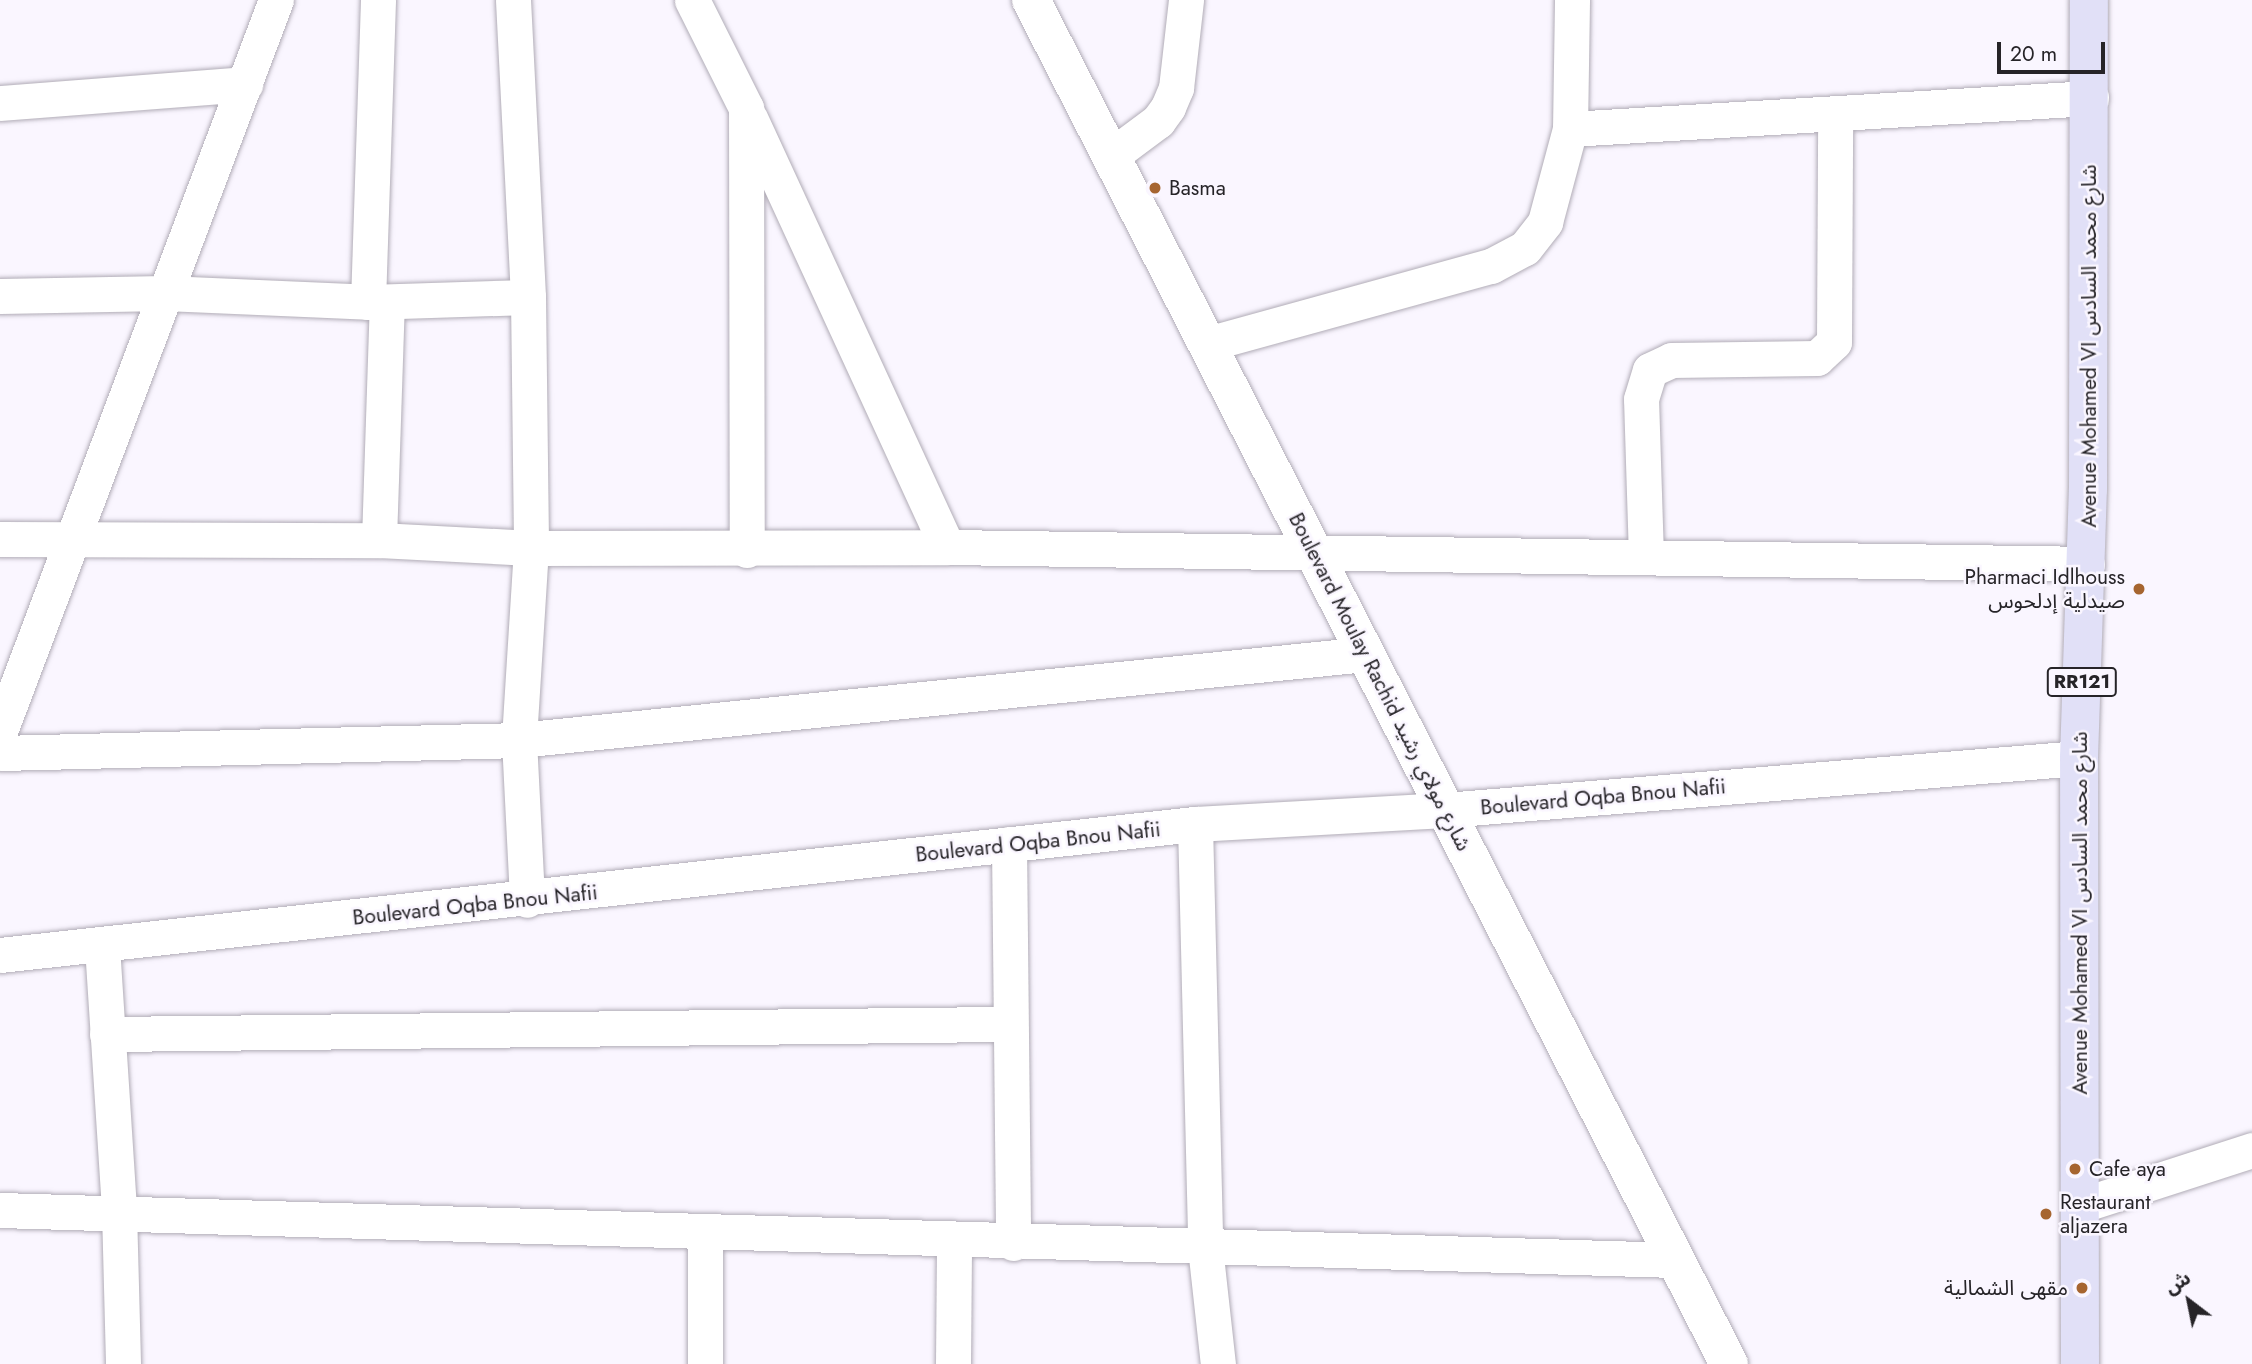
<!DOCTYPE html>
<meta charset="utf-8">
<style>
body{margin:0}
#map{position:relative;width:2252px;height:1364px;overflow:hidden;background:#faf6ff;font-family:Jost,"Noto Sans Arabic",sans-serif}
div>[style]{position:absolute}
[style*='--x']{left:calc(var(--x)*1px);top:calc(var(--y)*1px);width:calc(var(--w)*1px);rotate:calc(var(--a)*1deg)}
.roads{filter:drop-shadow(0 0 2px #b1acb7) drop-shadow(0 0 2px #b1acb7)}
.street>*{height:35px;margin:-17.5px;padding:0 17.5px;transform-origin:17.5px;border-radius:17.5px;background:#fff}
.secondary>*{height:38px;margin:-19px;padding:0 19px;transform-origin:19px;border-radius:19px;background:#fff}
.primary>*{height:38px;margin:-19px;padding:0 19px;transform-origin:19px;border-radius:19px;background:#e1e0f7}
.dots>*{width:19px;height:19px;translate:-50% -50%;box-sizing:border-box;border:4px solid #faf6ff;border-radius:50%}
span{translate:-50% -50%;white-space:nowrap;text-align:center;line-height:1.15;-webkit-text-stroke:5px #faf6ff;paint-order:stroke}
.shield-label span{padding:2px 5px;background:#faf6ff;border:2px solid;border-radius:5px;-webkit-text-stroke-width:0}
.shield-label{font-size:19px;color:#262428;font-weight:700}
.poi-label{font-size:21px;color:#262428}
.left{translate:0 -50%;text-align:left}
.right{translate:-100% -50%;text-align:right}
.street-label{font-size:21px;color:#262428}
.north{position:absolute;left:2154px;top:1266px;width:70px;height:70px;-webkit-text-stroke:5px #faf6ff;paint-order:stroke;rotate:328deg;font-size:19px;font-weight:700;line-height:28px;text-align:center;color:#262428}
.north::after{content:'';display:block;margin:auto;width:24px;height:32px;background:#262428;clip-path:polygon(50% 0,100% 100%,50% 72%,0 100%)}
.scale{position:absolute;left:1997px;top:42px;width:108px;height:32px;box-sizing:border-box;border:4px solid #262428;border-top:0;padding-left:9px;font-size:21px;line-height:24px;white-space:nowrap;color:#262428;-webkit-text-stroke:5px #faf6ff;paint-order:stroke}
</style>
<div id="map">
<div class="roads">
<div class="street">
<i style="--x:513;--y:0;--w:297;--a:87.1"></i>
<i style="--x:528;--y:297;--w:251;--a:89.3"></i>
<i style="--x:531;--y:548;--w:192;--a:93.6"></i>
<i style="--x:519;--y:740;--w:160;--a:87.1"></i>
<i style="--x:692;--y:0;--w:121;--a:63.4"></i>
<i style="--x:746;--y:108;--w:442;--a:89.9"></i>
<i style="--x:0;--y:103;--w:246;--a:-4.4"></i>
<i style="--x:750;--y:118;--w:472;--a:65.3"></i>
<i style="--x:1570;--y:129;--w:522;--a:-3.41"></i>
<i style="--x:1111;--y:156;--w:59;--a:-36.7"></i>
<i style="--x:1158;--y:121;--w:17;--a:-54"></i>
<i style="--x:1168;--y:107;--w:21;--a:-67"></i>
<i style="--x:1176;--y:88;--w:89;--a:-83.5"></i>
<i style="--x:0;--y:296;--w:165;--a:-1"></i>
<i style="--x:165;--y:293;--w:203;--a:2.5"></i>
<i style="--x:368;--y:302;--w:160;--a:-1.8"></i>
<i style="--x:368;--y:302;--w:302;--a:-88.1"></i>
<i style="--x:1207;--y:344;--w:295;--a:-15.4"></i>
<i style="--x:1491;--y:266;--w:38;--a:-28"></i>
<i style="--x:1525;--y:248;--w:33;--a:-52"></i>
<i style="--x:1545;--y:222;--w:96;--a:-75"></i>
<i style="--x:1570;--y:129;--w:129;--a:-89.1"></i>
<i style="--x:0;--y:539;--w:379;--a:0.2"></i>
<i style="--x:379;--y:540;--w:152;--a:3"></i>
<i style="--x:531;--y:548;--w:416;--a:-0.1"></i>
<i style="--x:947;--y:547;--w:1140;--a:0.85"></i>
<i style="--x:379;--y:540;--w:238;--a:-88.1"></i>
<i style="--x:1646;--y:557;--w:158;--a:-91.8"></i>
<i style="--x:1641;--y:399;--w:30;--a:-73"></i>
<i style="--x:1650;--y:370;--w:23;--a:-25"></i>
<i style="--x:1671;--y:360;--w:146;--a:-0.8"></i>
<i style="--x:1817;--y:358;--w:23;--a:-43"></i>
<i style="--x:1834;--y:342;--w:229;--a:-89.7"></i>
<i style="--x:0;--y:731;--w:781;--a:-69.32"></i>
<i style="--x:0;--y:753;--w:519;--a:-1.43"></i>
<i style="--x:519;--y:740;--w:850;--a:-5.8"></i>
<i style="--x:1195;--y:824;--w:423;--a:88.6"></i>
<i style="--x:1205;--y:1247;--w:118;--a:83.7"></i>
<i style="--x:1009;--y:844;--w:399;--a:89.4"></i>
<i style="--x:102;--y:946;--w:265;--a:86.3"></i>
<i style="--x:119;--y:1210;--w:154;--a:88.5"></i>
<i style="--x:0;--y:955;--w:1202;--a:-6.26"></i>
<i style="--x:1195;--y:824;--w:250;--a:-3.2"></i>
<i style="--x:1445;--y:810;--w:636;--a:-4.69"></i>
<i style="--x:107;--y:1034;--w:902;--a:-0.64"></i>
<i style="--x:2079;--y:1206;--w:182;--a:-17.9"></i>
<i style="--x:0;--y:1210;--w:1677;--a:1.71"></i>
<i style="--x:705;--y:1234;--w:130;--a:90"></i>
<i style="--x:953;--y:1364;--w:123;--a:-89.5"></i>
</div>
<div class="secondary">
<i style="--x:1031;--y:0;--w:1532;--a:62.9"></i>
</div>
<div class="primary">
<i style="--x:2080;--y:1364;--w:606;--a:-90.09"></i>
<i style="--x:2079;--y:758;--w:269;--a:-88.1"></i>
<i style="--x:2088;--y:489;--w:489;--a:-89.9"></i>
</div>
</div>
<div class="dots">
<i style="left:1155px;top:188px;background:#a66530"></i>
<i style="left:2139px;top:589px;background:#a66530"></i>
<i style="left:2075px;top:1169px;background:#a66530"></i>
<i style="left:2046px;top:1214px;background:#a66530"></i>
<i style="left:2082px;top:1288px;background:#a66530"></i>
</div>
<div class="shield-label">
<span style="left:2082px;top:682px">RR121</span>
</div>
<div class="poi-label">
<span class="left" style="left:1169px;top:188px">Basma</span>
<span class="right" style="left:2125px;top:589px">Pharmaci Idlhouss<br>صيدلية إدلحوس</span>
<span class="left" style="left:2089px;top:1169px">Cafe aya</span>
<span class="left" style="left:2060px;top:1214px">Restaurant<br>aljazera</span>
<span class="right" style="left:2068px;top:1288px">مقهى الشمالية</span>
</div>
<div class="street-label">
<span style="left:2089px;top:346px;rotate:-90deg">Avenue Mohamed VI شارع محمد السادس</span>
<span style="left:1380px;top:682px;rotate:63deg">Boulevard Moulay Rachid شارع مولاي رشيد</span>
<span style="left:1603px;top:797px;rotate:-5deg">Boulevard Oqba Bnou Nafii</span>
<span style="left:1038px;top:842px;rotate:-6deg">Boulevard Oqba Bnou Nafii</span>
<span style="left:475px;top:905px;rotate:-6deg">Boulevard Oqba Bnou Nafii</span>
<span style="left:2080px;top:913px;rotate:-90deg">Avenue Mohamed VI شارع محمد السادس</span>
</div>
<div class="north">ش</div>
<div class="scale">20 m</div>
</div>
